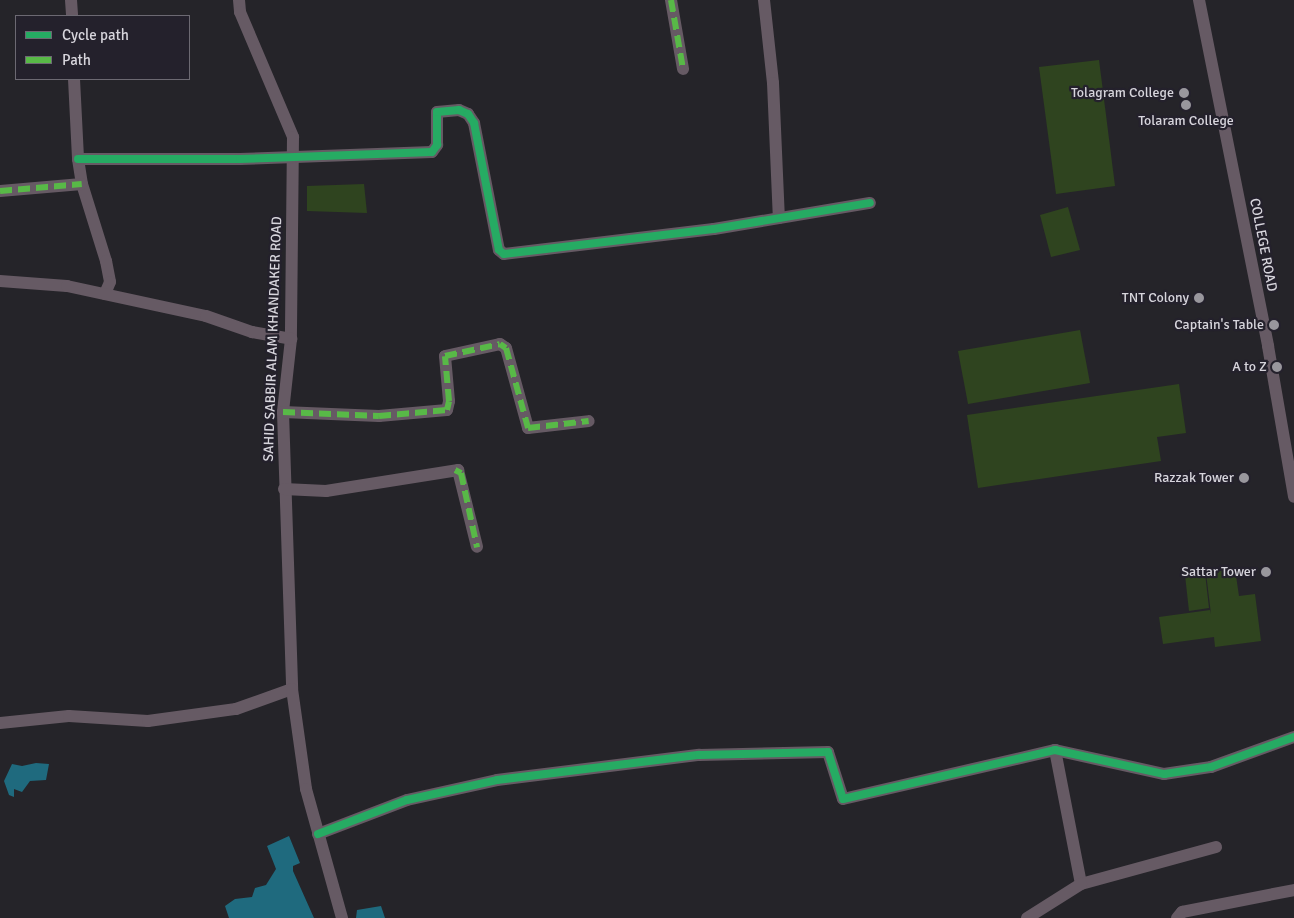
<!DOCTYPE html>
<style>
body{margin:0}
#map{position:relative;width:1294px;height:918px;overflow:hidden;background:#252429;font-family:Signika,sans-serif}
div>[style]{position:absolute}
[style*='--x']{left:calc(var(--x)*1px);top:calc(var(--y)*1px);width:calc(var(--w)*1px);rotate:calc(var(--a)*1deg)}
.green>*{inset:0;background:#2f441f}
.water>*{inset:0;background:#1f6a7e}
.street>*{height:12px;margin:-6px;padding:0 6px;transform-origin:6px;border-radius:6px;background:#665a64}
.quiet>*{height:6px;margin-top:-3px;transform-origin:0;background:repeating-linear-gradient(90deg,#58b947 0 12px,transparent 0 18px)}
.cycleway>*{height:8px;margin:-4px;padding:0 4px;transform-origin:4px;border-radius:4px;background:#26ab63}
.dots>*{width:14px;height:14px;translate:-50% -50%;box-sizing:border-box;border:2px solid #24212c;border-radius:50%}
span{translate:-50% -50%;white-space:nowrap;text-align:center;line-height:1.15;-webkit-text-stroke:4.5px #24212c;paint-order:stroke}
.poi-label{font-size:14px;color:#d7d5dc}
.right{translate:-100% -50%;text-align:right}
.street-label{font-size:14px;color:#d7d5dc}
.legend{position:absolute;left:15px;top:15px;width:175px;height:65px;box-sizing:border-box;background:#24212c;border:1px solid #6c6972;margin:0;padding:6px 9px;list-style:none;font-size:15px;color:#d7d5dc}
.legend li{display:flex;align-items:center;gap:10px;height:25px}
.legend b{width:25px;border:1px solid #6c6972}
</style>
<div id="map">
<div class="green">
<i style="clip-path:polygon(1099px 60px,1115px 186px,1056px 194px,1039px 67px)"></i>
<i style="clip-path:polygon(364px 184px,367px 213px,307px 211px,307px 186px)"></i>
<i style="clip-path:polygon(1068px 207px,1080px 250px,1051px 257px,1040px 215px)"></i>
<i style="clip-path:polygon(1080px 330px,1090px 383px,968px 404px,958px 351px)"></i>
<i style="clip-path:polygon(1179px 384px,1186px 433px,1157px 437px,1161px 461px,978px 488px,967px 415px)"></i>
<i style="clip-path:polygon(1235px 569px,1239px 596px,1255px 594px,1261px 641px,1215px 647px,1214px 637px,1163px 644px,1159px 617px,1210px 610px,1211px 614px,1206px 573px)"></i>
<i style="clip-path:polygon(1205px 573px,1209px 608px,1189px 611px,1185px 575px)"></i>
</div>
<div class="water">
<i style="clip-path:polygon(36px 763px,49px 764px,46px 780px,30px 781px,22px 792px,14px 789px,14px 797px,9px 795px,4px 781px,12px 764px,22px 766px)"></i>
<i style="clip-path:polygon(289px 836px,300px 863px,293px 866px,293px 871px,314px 918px,229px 918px,225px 906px,235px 899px,252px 897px,255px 888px,266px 885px,276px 869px,267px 846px)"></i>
<i style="clip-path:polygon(381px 906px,385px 918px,356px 918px,357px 910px)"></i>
</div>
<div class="street">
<i style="--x:71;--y:0;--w:16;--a:86"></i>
<i style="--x:239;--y:0;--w:12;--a:85"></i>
<i style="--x:240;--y:12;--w:136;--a:67"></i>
<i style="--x:293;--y:137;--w:202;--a:90.6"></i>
<i style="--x:291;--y:339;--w:73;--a:96.3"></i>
<i style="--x:283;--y:412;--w:277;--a:88.1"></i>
<i style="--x:671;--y:0;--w:70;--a:80.1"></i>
<i style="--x:764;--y:0;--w:83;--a:83.8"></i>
<i style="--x:773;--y:83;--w:135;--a:87.5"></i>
<i style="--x:1199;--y:0;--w:353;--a:78.7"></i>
<i style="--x:1268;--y:346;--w:153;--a:80.2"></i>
<i style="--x:74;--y:79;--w:80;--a:87.1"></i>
<i style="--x:78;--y:159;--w:25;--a:81"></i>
<i style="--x:82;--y:184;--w:81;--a:72.7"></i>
<i style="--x:106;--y:261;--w:21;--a:79"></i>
<i style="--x:110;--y:282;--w:13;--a:113"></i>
<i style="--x:78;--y:159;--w:162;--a:0"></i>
<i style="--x:240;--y:159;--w:192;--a:-2.1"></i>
<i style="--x:432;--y:152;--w:9;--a:-54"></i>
<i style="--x:437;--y:145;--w:33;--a:-90"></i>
<i style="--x:437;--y:112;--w:22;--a:-5"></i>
<i style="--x:459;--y:110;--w:10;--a:24"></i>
<i style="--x:468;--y:114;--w:11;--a:56"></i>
<i style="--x:474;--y:123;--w:129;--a:78.9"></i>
<i style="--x:499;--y:250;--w:6;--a:39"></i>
<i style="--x:504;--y:254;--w:211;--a:-6.8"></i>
<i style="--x:714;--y:229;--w:158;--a:-9.5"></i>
<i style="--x:0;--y:191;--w:82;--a:-4.9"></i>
<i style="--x:0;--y:281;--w:67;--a:4.3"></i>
<i style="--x:67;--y:286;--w:142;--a:12.2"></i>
<i style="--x:206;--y:316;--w:49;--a:19.2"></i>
<i style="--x:252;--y:332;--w:40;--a:10"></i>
<i style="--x:283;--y:412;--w:96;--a:2.4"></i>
<i style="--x:379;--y:416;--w:68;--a:-5"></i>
<i style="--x:447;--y:410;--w:9;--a:-77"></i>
<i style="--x:449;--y:401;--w:45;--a:-95.1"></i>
<i style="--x:445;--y:356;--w:56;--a:-12.3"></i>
<i style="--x:500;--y:344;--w:7;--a:34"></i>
<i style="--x:506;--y:348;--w:83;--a:74.6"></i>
<i style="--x:528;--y:428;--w:61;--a:-6.5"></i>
<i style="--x:284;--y:489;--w:42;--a:2.7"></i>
<i style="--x:326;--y:491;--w:134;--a:-9"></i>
<i style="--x:458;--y:470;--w:79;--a:76.1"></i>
<i style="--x:0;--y:723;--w:69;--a:-5.8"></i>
<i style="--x:69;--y:716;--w:79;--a:3.6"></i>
<i style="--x:148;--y:721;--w:89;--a:-7.8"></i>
<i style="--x:236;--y:709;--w:59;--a:-19.7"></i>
<i style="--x:292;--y:689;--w:101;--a:82"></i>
<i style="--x:306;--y:789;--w:134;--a:74.4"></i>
<i style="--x:1055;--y:750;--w:136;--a:79"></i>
<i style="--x:1081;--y:884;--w:140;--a:-15.3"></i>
<i style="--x:318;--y:834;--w:95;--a:-20.9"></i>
<i style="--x:407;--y:800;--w:92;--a:-12.5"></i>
<i style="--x:497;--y:780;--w:204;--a:-7.1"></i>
<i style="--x:699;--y:755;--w:129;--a:-1.3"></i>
<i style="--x:828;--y:752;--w:49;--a:72.3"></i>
<i style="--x:843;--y:799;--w:218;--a:-13"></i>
<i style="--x:1055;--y:750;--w:112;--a:12.4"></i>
<i style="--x:1164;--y:774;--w:48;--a:-8.5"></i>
<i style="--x:1211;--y:767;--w:88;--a:-19.9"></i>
<i style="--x:1027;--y:918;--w:64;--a:-32.2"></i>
<i style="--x:1177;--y:918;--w:8;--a:-50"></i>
<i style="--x:1182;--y:912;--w:114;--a:-11.1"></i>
</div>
<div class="quiet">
<i style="--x:671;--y:0;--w:70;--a:80.1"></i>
<i style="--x:0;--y:191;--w:82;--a:-4.9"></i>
<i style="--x:283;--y:412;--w:96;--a:2.4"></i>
<i style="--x:379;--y:416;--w:68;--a:-5"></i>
<i style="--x:447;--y:410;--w:9;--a:-77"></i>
<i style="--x:449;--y:401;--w:45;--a:-95.1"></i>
<i style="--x:445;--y:356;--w:56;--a:-12.3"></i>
<i style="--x:500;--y:344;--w:7;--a:34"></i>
<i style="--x:506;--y:348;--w:83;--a:74.6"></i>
<i style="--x:528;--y:428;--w:61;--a:-6.5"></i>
<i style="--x:455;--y:470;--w:7;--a:27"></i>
<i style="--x:461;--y:473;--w:76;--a:77.8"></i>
</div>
<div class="cycleway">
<i style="--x:78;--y:159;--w:162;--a:0"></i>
<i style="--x:240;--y:159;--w:192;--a:-2.1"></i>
<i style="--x:432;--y:152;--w:9;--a:-54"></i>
<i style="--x:437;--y:145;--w:33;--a:-90"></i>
<i style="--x:437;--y:112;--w:22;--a:-5"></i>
<i style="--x:459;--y:110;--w:10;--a:24"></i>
<i style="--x:468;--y:114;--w:11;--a:56"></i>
<i style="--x:474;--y:123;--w:129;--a:78.9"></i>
<i style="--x:499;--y:250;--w:6;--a:39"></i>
<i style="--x:504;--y:254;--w:211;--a:-6.8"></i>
<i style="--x:714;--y:229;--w:158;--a:-9.5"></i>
<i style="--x:318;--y:834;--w:95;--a:-20.9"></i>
<i style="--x:407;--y:800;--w:92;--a:-12.5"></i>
<i style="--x:497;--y:780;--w:204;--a:-7.1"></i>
<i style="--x:699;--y:755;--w:129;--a:-1.3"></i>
<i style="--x:828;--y:752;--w:49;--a:72.3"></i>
<i style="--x:843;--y:799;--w:218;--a:-13"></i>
<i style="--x:1055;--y:750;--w:112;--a:12.4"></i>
<i style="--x:1164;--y:774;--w:48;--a:-8.5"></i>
<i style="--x:1211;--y:767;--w:88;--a:-19.9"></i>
</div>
<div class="dots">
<i style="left:1184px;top:93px;background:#99979d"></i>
<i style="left:1186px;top:105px;background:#99979d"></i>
<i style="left:1199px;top:298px;background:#99979d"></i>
<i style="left:1274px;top:325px;background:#99979d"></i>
<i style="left:1277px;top:367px;background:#99979d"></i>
<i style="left:1244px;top:478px;background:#99979d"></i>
<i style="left:1266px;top:572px;background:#99979d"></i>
</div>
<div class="poi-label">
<span class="right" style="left:1174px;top:93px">Tolagram College</span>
<span style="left:1186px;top:121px">Tolaram College</span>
<span class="right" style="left:1189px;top:298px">TNT Colony</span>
<span class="right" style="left:1264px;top:325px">Captain's Table</span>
<span class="right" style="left:1267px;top:367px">A to Z</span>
<span class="right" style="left:1234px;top:478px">Razzak Tower</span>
<span class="right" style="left:1256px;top:572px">Sattar Tower</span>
</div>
<div class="street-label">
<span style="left:1263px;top:245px;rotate:79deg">COLLEGE ROAD</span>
<span style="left:273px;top:339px;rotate:-88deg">SAHID SABBIR ALAM KHANDAKER ROAD</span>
</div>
<ul class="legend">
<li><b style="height:6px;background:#26ab63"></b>Cycle path</li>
<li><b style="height:6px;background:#58b947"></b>Path</li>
</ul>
</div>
